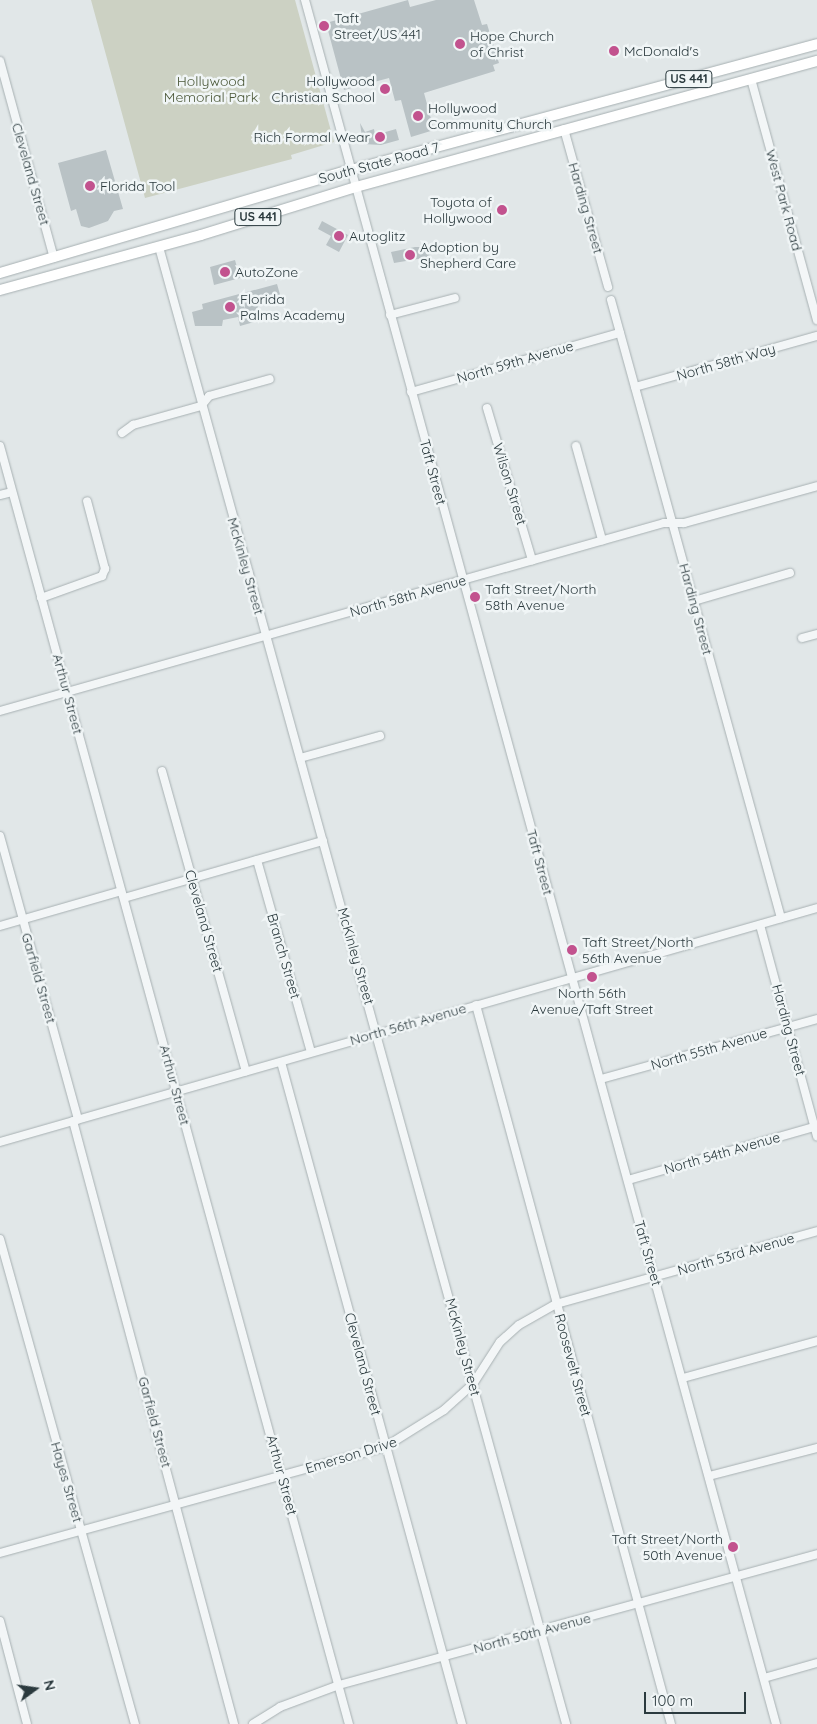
<!DOCTYPE html>
<style>
body{margin:0}
#map{position:relative;width:817px;height:1724px;overflow:hidden;background:#e1e7e8;font-family:Quicksand,sans-serif}
div>[style]{position:absolute}
[style*='--x']{left:calc(var(--x)*1px);top:calc(var(--y)*1px);width:calc(var(--w)*1px);rotate:calc(var(--a)*1deg)}
.green>*{inset:0;background:#ccd1c3}
.building>*{inset:0;background:#b9c2c5}
.roads{filter:drop-shadow(0 0 1px #a7b0b2) drop-shadow(0 0 1px #a7b0b2)}
.minor>*{height:8px;margin:-4px;padding:0 4px;transform-origin:4px;border-radius:4px;background:#f3f6f7}
.major>*{height:10px;margin:-5px;padding:0 5px;transform-origin:5px;border-radius:5px;background:#fff}
.dots>*{width:14px;height:14px;translate:-50% -50%;box-sizing:border-box;border:2px solid #f0f5f6;border-radius:50%}
span{translate:-50% -50%;white-space:nowrap;text-align:center;line-height:1.15;-webkit-text-stroke:5px #f0f5f6;paint-order:stroke}
.shield-label span{padding:1px 4px;background:#f0f5f6;border:1px solid;border-radius:4px;-webkit-text-stroke-width:0}
.shield-label{font-size:12px;color:#2b3a3e;font-weight:700}
.poi-label{font-size:14px;color:#2b3a3e}
.left{translate:0 -50%;text-align:left}
.right{translate:-100% -50%;text-align:right}
.park-label{font-size:14px;color:#4c593a}
.street-label{font-size:14px;color:#2b3a3e}
.north{position:absolute;left:10px;top:1664px;width:50px;height:50px;-webkit-text-stroke:4px #f0f5f6;paint-order:stroke;rotate:76deg;font-size:14px;font-weight:700;line-height:20px;text-align:center;color:#2b3a3e}
.north::after{content:'';display:block;margin:auto;width:18px;height:22px;background:#2b3a3e;clip-path:polygon(50% 0,100% 100%,50% 72%,0 100%)}
.scale{position:absolute;left:644px;top:1692px;width:102px;height:22px;box-sizing:border-box;border:2px solid #2b3a3e;border-top:0;padding-left:6px;font-size:15px;line-height:18px;white-space:nowrap;color:#2b3a3e;-webkit-text-stroke:4px #f0f5f6;paint-order:stroke}
</style>
<div id="map">
<div class="green">
<i style="clip-path:polygon(91px 0,295px 0,334px 142px,291px 155px,292px 159px,145px 198px)"></i>
</div>
<div class="building">
<i style="clip-path:polygon(408px 0,410px 7px,436px 0,474px 0,482px 25px,487px 24px,499px 63px,493px 65px,495px 71px,424px 93px,434px 130px,411px 137px,401px 100px,395px 101px,389px 78px,344px 90px,326px 23px)"></i>
<i style="clip-path:polygon(360px 123px,365px 132px,374px 129px,375px 135px,396px 129px,399px 140px,381px 145px,363px 144px)"></i>
<i style="clip-path:polygon(106px 150px,123px 209px,114px 211px,108px 221px,89px 228px,81px 226px,76px 209px,71px 211px,58px 163px)"></i>
<i style="clip-path:polygon(322px 221px,348px 235px,339px 252px,326px 245px,331px 236px,318px 229px)"></i>
<i style="clip-path:polygon(415px 247px,427px 247px,430px 257px,394px 263px,391px 252px)"></i>
<i style="clip-path:polygon(235px 260px,240px 278px,214px 285px,210px 267px)"></i>
<i style="clip-path:polygon(277px 284px,281px 298px,257px 304px,261px 320px,240px 326px,238px 317px,223px 320px,222px 326px,195px 326px,192px 312px,203px 309px,202px 304px)"></i>
</div>
<div class="roads">
<div class="minor">
<i style="--x:305;--y:0;--w:1787;--a:74.72"></i>
<i style="--x:0;--y:61;--w:204;--a:74.7"></i>
<i style="--x:751;--y:79;--w:250;--a:74.7"></i>
<i style="--x:564;--y:129;--w:164;--a:74.4"></i>
<i style="--x:159;--y:247;--w:1532;--a:74.59"></i>
<i style="--x:611;--y:300;--w:641;--a:74.62"></i>
<i style="--x:390;--y:315;--w:67;--a:-14.7"></i>
<i style="--x:635;--y:387;--w:189;--a:-15.7"></i>
<i style="--x:411;--y:392;--w:217;--a:-15.8"></i>
<i style="--x:487;--y:408;--w:159;--a:73.5"></i>
<i style="--x:122;--y:433;--w:14;--a:-36"></i>
<i style="--x:133;--y:425;--w:71;--a:-15.6"></i>
<i style="--x:201;--y:406;--w:13;--a:-51"></i>
<i style="--x:209;--y:396;--w:63;--a:-15.6"></i>
<i style="--x:0;--y:446;--w:1325;--a:74.73"></i>
<i style="--x:576;--y:446;--w:98;--a:74.5"></i>
<i style="--x:0;--y:495;--w:12;--a:-14"></i>
<i style="--x:41;--y:598;--w:65;--a:-19.8"></i>
<i style="--x:102;--y:576;--w:8;--a:-67"></i>
<i style="--x:105;--y:569;--w:70;--a:-104.8"></i>
<i style="--x:694;--y:601;--w:100;--a:-16.3"></i>
<i style="--x:802;--y:638;--w:16;--a:-15"></i>
<i style="--x:0;--y:711;--w:690;--a:-15.81"></i>
<i style="--x:664;--y:523;--w:20;--a:0"></i>
<i style="--x:684;--y:523;--w:138;--a:-15.5"></i>
<i style="--x:300;--y:758;--w:83;--a:-15.4"></i>
<i style="--x:162;--y:771;--w:312;--a:74.4"></i>
<i style="--x:0;--y:836;--w:294;--a:74.6"></i>
<i style="--x:257;--y:860;--w:199;--a:74.3"></i>
<i style="--x:124;--y:898;--w:207;--a:-16"></i>
<i style="--x:760;--y:925;--w:219;--a:74.9"></i>
<i style="--x:0;--y:926;--w:126;--a:-16.1"></i>
<i style="--x:476;--y:1005;--w:745;--a:74.83"></i>
<i style="--x:281;--y:1062;--w:686;--a:74.71"></i>
<i style="--x:601;--y:1079;--w:224;--a:-15.5"></i>
<i style="--x:73;--y:1121;--w:624;--a:75.05"></i>
<i style="--x:0;--y:1142;--w:850;--a:-15.98"></i>
<i style="--x:628;--y:1180;--w:197;--a:-15.9"></i>
<i style="--x:0;--y:1239;--w:503;--a:74.45"></i>
<i style="--x:683;--y:1378;--w:139;--a:-15.4"></i>
<i style="--x:709;--y:1476;--w:112;--a:-14.5"></i>
<i style="--x:0;--y:1553;--w:399;--a:-15.4"></i>
<i style="--x:385;--y:1447;--w:70;--a:-32.1"></i>
<i style="--x:444;--y:1410;--w:39;--a:-42"></i>
<i style="--x:473;--y:1384;--w:50;--a:-57.3"></i>
<i style="--x:500;--y:1342;--w:25;--a:-42"></i>
<i style="--x:519;--y:1325;--w:43;--a:-29.6"></i>
<i style="--x:556;--y:1304;--w:271;--a:-15.6"></i>
<i style="--x:0;--y:1621;--w:106;--a:75.3"></i>
<i style="--x:764;--y:1678;--w:55;--a:-15.8"></i>
<i style="--x:253;--y:1724;--w:32;--a:-32"></i>
<i style="--x:280;--y:1707;--w:63;--a:-20.4"></i>
<i style="--x:339;--y:1685;--w:496;--a:-15.3"></i>
</div>
<div class="major">
<i style="--x:0;--y:273;--w:366;--a:-16.4"></i>
<i style="--x:351;--y:170;--w:483;--a:-15.1"></i>
<i style="--x:0;--y:290;--w:208;--a:-15.3"></i>
<i style="--x:201;--y:235;--w:162;--a:-17.2"></i>
<i style="--x:356;--y:187;--w:478;--a:-15.3"></i>
</div>
</div>
<div class="dots">
<i style="left:324px;top:26px;background:#c2528e"></i>
<i style="left:460px;top:44px;background:#c2528e"></i>
<i style="left:614px;top:51px;background:#c2528e"></i>
<i style="left:385px;top:89px;background:#c2528e"></i>
<i style="left:418px;top:116px;background:#c2528e"></i>
<i style="left:380px;top:137px;background:#c2528e"></i>
<i style="left:90px;top:186px;background:#c2528e"></i>
<i style="left:502px;top:210px;background:#c2528e"></i>
<i style="left:339px;top:236px;background:#c2528e"></i>
<i style="left:410px;top:255px;background:#c2528e"></i>
<i style="left:225px;top:272px;background:#c2528e"></i>
<i style="left:230px;top:307px;background:#c2528e"></i>
<i style="left:475px;top:597px;background:#c2528e"></i>
<i style="left:572px;top:950px;background:#c2528e"></i>
<i style="left:592px;top:977px;background:#c2528e"></i>
<i style="left:733px;top:1547px;background:#c2528e"></i>
</div>
<div class="shield-label">
<span style="left:689px;top:79px">US 441</span>
<span style="left:258px;top:217px">US 441</span>
</div>
<div class="poi-label">
<span class="left" style="left:334px;top:26px">Taft<br>Street/US 441</span>
<span class="left" style="left:470px;top:44px">Hope Church<br>of Christ</span>
<span class="left" style="left:624px;top:51px">McDonald's</span>
<span class="right" style="left:375px;top:89px">Hollywood<br>Christian School</span>
<span class="left" style="left:428px;top:116px">Hollywood<br>Community Church</span>
<span class="right" style="left:370px;top:137px">Rich Formal Wear</span>
<span class="left" style="left:100px;top:186px">Florida Tool</span>
<span class="right" style="left:492px;top:210px">Toyota of<br>Hollywood</span>
<span class="left" style="left:349px;top:236px">Autoglitz</span>
<span class="left" style="left:420px;top:255px">Adoption by<br>Shepherd Care</span>
<span class="left" style="left:235px;top:272px">AutoZone</span>
<span class="left" style="left:240px;top:307px">Florida<br>Palms Academy</span>
<span class="left" style="left:485px;top:597px">Taft Street/North<br>58th Avenue</span>
<span class="left" style="left:582px;top:950px">Taft Street/North<br>56th Avenue</span>
<span style="left:592px;top:1001px">North 56th<br>Avenue/Taft Street</span>
<span class="right" style="left:723px;top:1547px">Taft Street/North<br>50th Avenue</span>
</div>
<div class="park-label">
<span style="left:211px;top:89px">Hollywood<br>Memorial Park</span>
</div>
<div class="street-label">
<span style="left:379px;top:163px;rotate:-15deg">South State Road 7</span>
<span style="left:31px;top:174px;rotate:74deg">Cleveland Street</span>
<span style="left:784px;top:200px;rotate:75deg">West Park Road</span>
<span style="left:586px;top:208px;rotate:74deg">Harding Street</span>
<span style="left:515px;top:362px;rotate:-16deg">North 59th Avenue</span>
<span style="left:726px;top:362px;rotate:-16deg">North 58th Way</span>
<span style="left:433px;top:472px;rotate:75deg">Taft Street</span>
<span style="left:510px;top:484px;rotate:73deg">Wilson Street</span>
<span style="left:246px;top:566px;rotate:74deg">McKinley Street</span>
<span style="left:408px;top:596px;rotate:-16deg">North 58th Avenue</span>
<span style="left:696px;top:609px;rotate:75deg">Harding Street</span>
<span style="left:68px;top:694px;rotate:75deg">Arthur Street</span>
<span style="left:540px;top:862px;rotate:75deg">Taft Street</span>
<span style="left:204px;top:921px;rotate:74deg">Cleveland Street</span>
<span style="left:284px;top:956px;rotate:74deg">Branch Street</span>
<span style="left:356px;top:956px;rotate:74deg">McKinley Street</span>
<span style="left:39px;top:978px;rotate:74deg">Garfield Street</span>
<span style="left:408px;top:1024px;rotate:-16deg">North 56th Avenue</span>
<span style="left:789px;top:1030px;rotate:75deg">Harding Street</span>
<span style="left:709px;top:1049px;rotate:-16deg">North 55th Avenue</span>
<span style="left:175px;top:1085px;rotate:75deg">Arthur Street</span>
<span style="left:722px;top:1153px;rotate:-16deg">North 54th Avenue</span>
<span style="left:648px;top:1253px;rotate:74deg">Taft Street</span>
<span style="left:736px;top:1254px;rotate:-16deg">North 53rd Avenue</span>
<span style="left:463px;top:1347px;rotate:75deg">McKinley Street</span>
<span style="left:363px;top:1364px;rotate:75deg">Cleveland Street</span>
<span style="left:573px;top:1365px;rotate:75deg">Roosevelt Street</span>
<span style="left:155px;top:1422px;rotate:75deg">Garfield Street</span>
<span style="left:351px;top:1455px;rotate:-17deg">Emerson Drive</span>
<span style="left:282px;top:1475px;rotate:75deg">Arthur Street</span>
<span style="left:67px;top:1482px;rotate:74deg">Hayes Street</span>
<span style="left:532px;top:1633px;rotate:-15deg">North 50th Avenue</span>
</div>
<div class="north">N</div>
<div class="scale">100 m</div>
</div>
